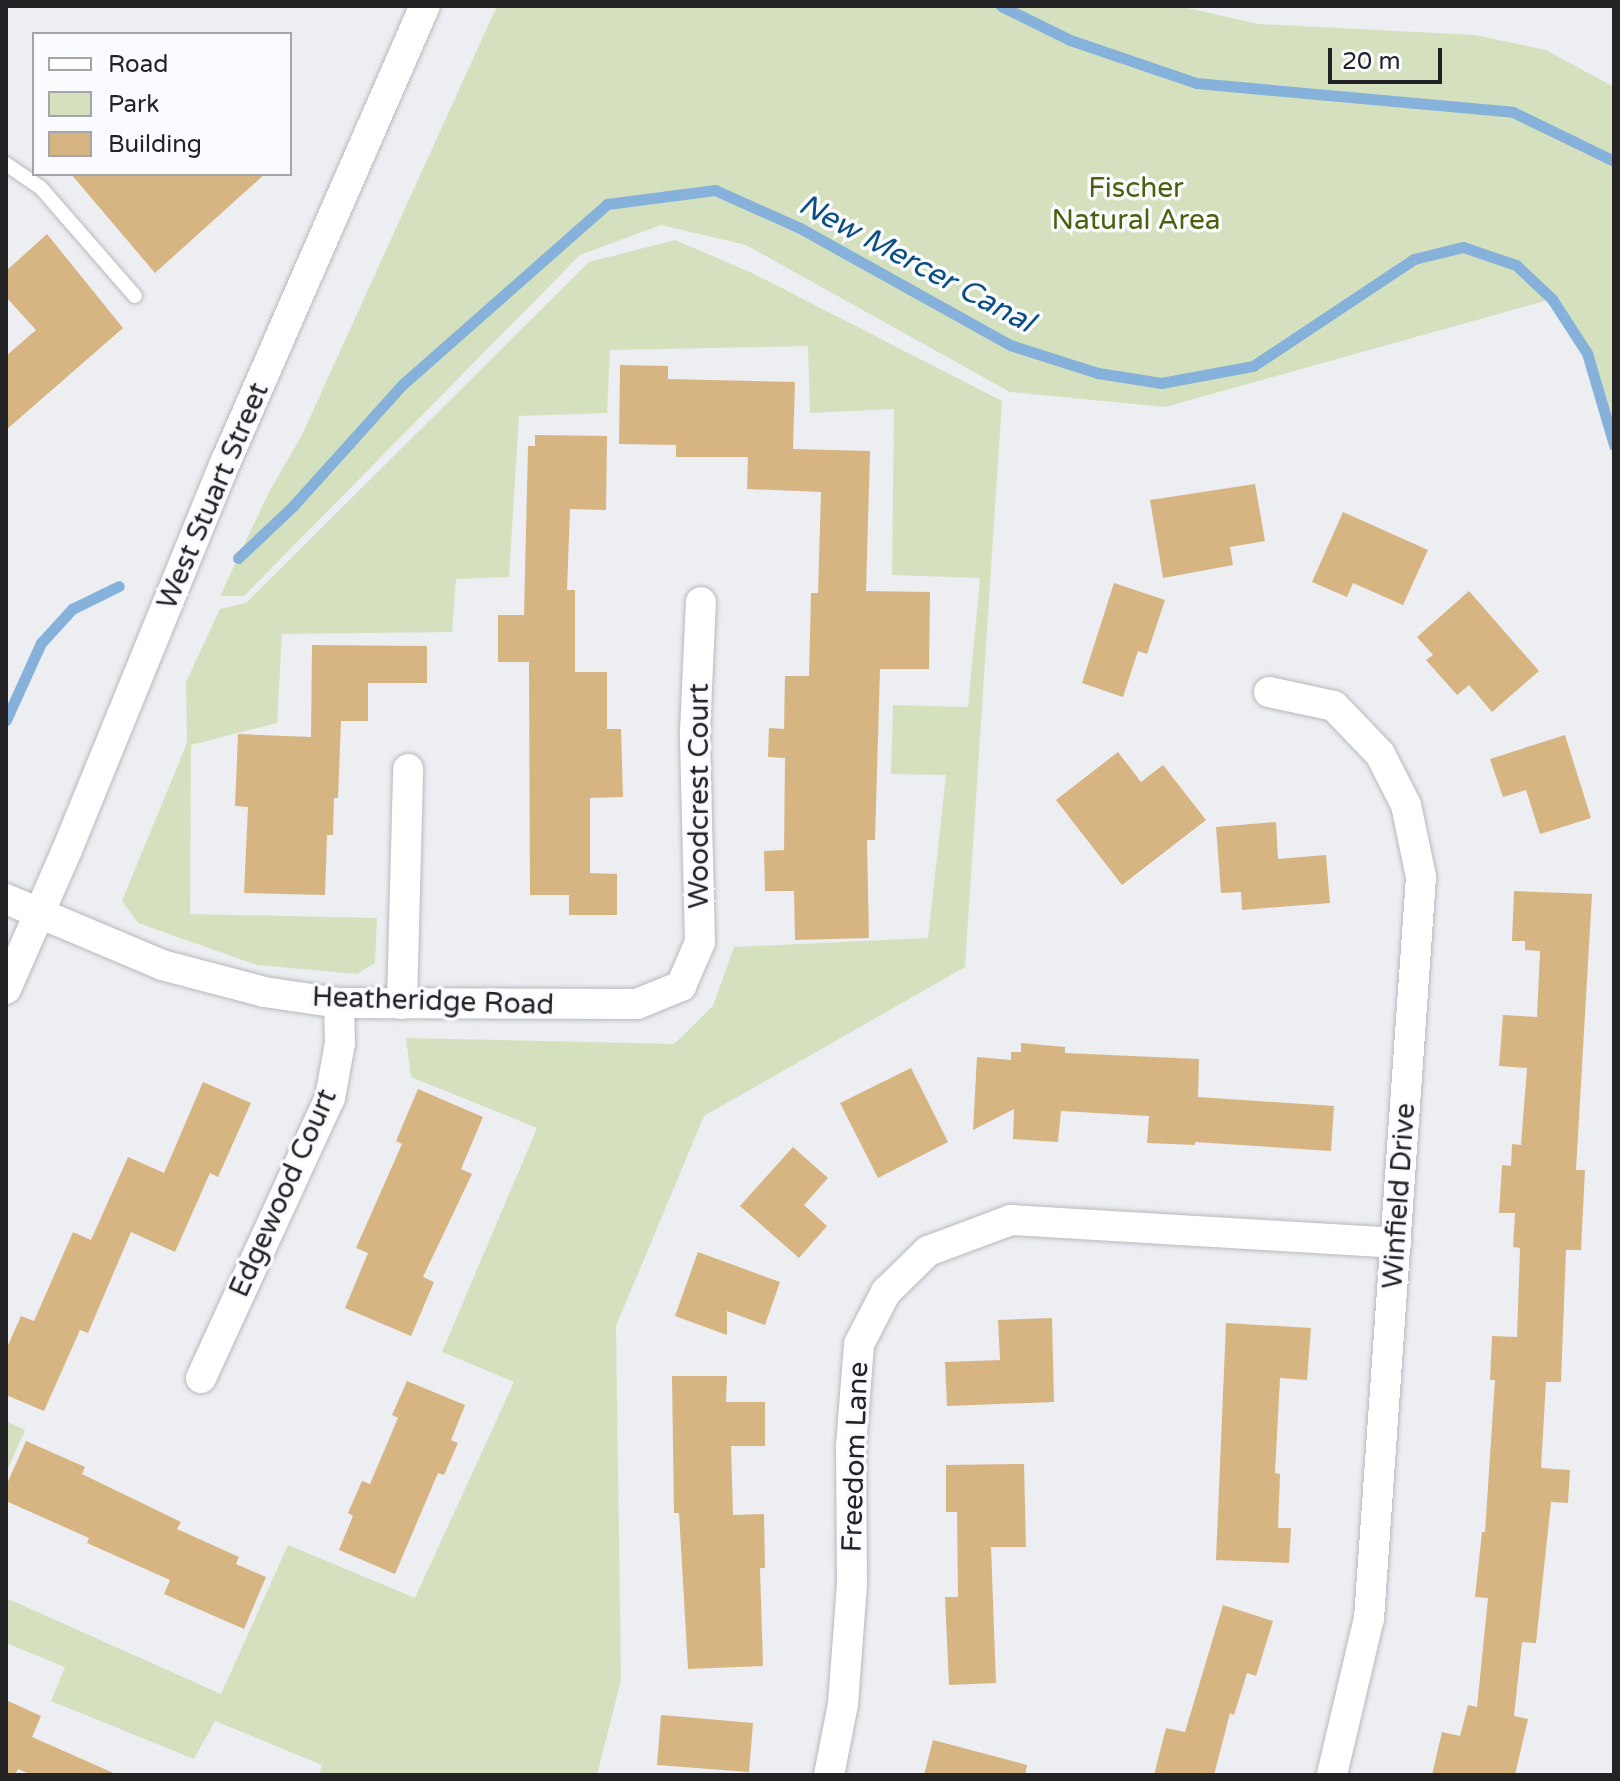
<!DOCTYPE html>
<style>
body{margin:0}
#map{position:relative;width:1620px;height:1781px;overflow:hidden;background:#eceef2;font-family:"Varela Round",sans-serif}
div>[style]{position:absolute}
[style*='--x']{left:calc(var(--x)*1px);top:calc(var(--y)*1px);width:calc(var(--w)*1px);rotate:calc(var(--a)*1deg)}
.green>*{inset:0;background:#d5e1be}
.stream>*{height:11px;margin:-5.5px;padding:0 5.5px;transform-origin:5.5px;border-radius:5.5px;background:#85b1da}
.building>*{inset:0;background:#d7b583}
.roads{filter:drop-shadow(0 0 2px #b7b9bd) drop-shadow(0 0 2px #b7b9bd)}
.service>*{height:14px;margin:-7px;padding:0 7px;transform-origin:7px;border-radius:7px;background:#fff}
.minor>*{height:30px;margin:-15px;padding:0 15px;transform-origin:15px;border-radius:15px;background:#fff}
span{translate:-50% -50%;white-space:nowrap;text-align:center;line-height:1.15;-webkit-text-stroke:7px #fafbff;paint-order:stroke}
.park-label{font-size:28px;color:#4c600b}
.street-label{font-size:28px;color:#232325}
.water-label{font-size:30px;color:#0a4f83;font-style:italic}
.frame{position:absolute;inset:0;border:8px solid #232325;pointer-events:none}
.legend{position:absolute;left:32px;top:32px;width:260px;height:144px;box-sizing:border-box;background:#fafbff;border:2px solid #a4a5a8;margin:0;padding:10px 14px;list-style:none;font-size:24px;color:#232325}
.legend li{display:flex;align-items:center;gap:16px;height:40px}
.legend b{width:40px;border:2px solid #a4a5a8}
.scale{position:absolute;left:1328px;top:48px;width:114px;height:36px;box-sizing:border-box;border:4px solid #232325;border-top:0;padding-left:10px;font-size:24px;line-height:28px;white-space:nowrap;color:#232325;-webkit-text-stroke:6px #fafbff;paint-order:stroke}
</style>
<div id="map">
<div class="green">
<i style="clip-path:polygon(497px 6px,1179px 6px,1258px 24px,1475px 35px,1546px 50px,1614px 87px,1614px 445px,1587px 353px,1552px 299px,1165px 407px,1010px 392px,746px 245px,661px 225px,580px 255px,244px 596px,220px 596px,269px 492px,302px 435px)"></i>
<i style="clip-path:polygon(675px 240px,752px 273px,1002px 401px,965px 967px,704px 1116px,616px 1326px,621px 1680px,597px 1775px,319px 1775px,322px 1765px,215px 1721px,194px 1759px,51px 1701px,65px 1667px,6px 1643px,6px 1598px,221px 1694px,288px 1545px,415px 1598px,514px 1382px,442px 1352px,537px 1128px,411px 1077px,406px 1038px,674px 1044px,713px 1006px,734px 947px,928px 938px,946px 775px,891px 774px,893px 705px,968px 707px,980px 578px,892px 575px,894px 409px,810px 413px,808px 346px,610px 350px,607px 413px,519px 416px,509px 577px,456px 579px,452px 632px,282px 634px,277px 723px,191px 745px,190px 914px,377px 918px,375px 963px,357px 974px,257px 965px,138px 923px,122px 901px,187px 743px,186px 682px,220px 609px,246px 603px,589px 262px)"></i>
<i style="clip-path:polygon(6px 1421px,25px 1430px,6px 1473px)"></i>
</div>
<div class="stream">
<i style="--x:1001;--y:6;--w:77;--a:26.2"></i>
<i style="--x:1070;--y:40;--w:133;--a:18.8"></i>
<i style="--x:1196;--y:83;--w:318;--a:5.2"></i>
<i style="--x:1513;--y:112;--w:112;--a:25.9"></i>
<i style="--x:238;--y:558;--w:76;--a:-43.4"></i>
<i style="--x:293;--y:506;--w:164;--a:-48"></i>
<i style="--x:403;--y:384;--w:272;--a:-41.4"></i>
<i style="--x:607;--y:204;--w:109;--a:-7.4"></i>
<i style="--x:715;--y:190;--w:93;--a:24.1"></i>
<i style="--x:800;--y:228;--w:240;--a:29.1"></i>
<i style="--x:1010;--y:345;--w:92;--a:17.7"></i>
<i style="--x:1098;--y:373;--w:64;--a:9"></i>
<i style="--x:1161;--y:383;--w:94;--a:-10.5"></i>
<i style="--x:1253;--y:366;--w:193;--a:-33.6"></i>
<i style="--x:1414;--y:259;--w:50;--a:-13.8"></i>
<i style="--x:1463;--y:247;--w:56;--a:18.8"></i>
<i style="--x:1516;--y:265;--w:50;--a:43.4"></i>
<i style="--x:1552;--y:299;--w:64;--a:57.1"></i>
<i style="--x:1587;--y:353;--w:96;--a:73.6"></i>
<i style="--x:6;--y:720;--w:85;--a:-65.6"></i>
<i style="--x:41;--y:643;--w:46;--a:-47.6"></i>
<i style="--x:72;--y:609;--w:52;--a:-26.1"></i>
</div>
<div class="building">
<i style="clip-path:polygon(71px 174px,265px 174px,155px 273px)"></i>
<i style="clip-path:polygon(47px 234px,123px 328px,6px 430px,6px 356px,36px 330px,6px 297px,6px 271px)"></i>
<i style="clip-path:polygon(620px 365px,668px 366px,668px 379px,795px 382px,793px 449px,870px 451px,866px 591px,930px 592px,929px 669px,880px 669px,875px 840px,867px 840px,869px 938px,795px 940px,794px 891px,765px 891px,764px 851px,784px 850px,785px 758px,768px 757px,769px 728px,784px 729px,785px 676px,809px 676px,811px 593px,818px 593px,821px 492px,747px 489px,748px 457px,676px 457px,676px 445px,619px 444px)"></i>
<i style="clip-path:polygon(535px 435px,607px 436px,606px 510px,570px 509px,567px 590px,575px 590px,575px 672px,607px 672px,607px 729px,621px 729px,623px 797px,590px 798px,590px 873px,617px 874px,617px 915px,569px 915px,569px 895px,530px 895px,529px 662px,498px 662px,498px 615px,524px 615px,528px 446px,535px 446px)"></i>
<i style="clip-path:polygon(1255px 484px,1265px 541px,1230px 547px,1233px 565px,1163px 578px,1150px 500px)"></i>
<i style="clip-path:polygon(1343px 512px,1428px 550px,1403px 605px,1353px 583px,1347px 597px,1312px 582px)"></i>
<i style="clip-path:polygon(1114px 583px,1165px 600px,1147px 654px,1138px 651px,1123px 697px,1082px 683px)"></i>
<i style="clip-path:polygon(1469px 591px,1539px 671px,1492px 712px,1469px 685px,1457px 695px,1426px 660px,1433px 655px,1417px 637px)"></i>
<i style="clip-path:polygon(312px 645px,427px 646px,427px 683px,368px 683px,368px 721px,341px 721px,338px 798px,334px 798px,333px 835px,327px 835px,325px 895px,244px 893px,248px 807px,235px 806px,238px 734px,311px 737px)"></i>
<i style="clip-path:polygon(1565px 735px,1591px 818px,1540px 834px,1526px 790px,1503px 797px,1490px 759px)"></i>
<i style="clip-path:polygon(1118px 752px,1141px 782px,1163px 765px,1206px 820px,1122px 885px,1056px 800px)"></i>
<i style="clip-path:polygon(1276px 822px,1278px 859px,1326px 855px,1330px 903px,1242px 910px,1241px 892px,1221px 893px,1216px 827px)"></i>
<i style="clip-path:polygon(1514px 891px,1592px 894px,1576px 1170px,1585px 1170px,1581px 1250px,1566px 1250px,1561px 1382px,1546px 1382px,1541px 1468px,1570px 1470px,1568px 1503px,1551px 1502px,1536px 1643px,1522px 1642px,1514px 1716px,1528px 1719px,1515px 1775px,1432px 1775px,1442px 1732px,1460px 1736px,1468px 1705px,1477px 1707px,1488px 1598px,1475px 1597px,1482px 1532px,1485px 1532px,1495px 1380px,1490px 1380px,1492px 1336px,1517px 1337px,1520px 1248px,1513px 1247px,1515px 1213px,1499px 1213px,1502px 1165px,1511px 1166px,1512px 1144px,1521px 1145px,1527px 1068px,1499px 1066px,1503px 1015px,1537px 1017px,1540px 951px,1525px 950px,1525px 941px,1512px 941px)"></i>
<i style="clip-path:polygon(1021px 1043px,1065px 1047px,1065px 1053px,1199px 1059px,1198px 1097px,1334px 1106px,1331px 1151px,1195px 1142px,1195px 1145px,1147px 1143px,1149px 1116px,1061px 1111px,1058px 1142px,1013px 1139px,1014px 1109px,973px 1130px,977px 1057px,1011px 1060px,1011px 1052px,1021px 1052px)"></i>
<i style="clip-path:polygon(911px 1068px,948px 1142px,878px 1178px,840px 1103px)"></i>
<i style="clip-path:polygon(203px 1082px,251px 1103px,218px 1177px,210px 1173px,175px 1252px,131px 1232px,88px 1333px,80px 1330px,44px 1411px,6px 1395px,6px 1350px,21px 1316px,34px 1321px,73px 1232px,91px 1240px,128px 1157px,164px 1173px)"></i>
<i style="clip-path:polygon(418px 1089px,483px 1117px,461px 1169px,472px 1174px,423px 1277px,434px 1282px,411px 1336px,345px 1308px,368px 1253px,356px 1248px,402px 1144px,396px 1141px)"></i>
<i style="clip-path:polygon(793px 1147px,828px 1178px,804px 1205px,827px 1226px,799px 1258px,740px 1206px)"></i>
<i style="clip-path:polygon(698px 1252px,780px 1282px,765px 1325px,727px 1311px,727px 1335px,675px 1316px)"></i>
<i style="clip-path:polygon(1052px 1318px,1054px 1402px,947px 1406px,945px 1362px,1000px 1360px,998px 1320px)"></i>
<i style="clip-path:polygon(1226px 1323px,1311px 1328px,1307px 1380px,1280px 1378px,1275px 1473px,1280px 1474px,1278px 1528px,1291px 1528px,1289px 1563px,1216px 1560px)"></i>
<i style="clip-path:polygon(672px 1376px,727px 1376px,726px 1402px,765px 1402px,765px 1446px,731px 1446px,733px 1515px,764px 1514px,765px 1568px,760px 1568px,763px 1666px,688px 1669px,679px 1513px,674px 1513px)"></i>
<i style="clip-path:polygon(407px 1381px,465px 1405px,451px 1440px,458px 1443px,444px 1475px,438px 1473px,395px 1574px,339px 1550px,353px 1516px,348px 1513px,362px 1481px,370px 1484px,398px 1418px,392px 1415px)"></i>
<i style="clip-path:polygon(26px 1441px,85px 1467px,82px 1474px,181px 1522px,177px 1529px,239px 1557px,236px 1564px,266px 1577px,244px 1629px,164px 1594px,170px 1580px,87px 1543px,89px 1538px,6px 1501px,6px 1486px)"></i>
<i style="clip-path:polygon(1024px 1464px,1026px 1547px,991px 1547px,996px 1683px,949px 1685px,945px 1597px,958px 1597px,957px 1512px,946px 1512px,946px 1465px)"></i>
<i style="clip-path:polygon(1223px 1605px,1273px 1621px,1256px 1676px,1247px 1673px,1234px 1715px,1230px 1713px,1214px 1775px,1154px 1775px,1166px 1728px,1185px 1732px)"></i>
<i style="clip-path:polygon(6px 1700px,41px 1716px,32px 1737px,118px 1775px,32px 1775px,18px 1769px,15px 1775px,6px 1775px)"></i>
<i style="clip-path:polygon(661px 1715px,753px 1723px,749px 1772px,657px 1765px)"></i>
<i style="clip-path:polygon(933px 1740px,1027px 1765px,1025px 1775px,924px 1775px)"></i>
</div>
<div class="roads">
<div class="service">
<i style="--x:6;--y:164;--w:42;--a:34.4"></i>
<i style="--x:41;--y:188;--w:143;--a:49"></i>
</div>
<div class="minor">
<i style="--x:1269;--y:692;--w:66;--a:12.2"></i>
<i style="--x:1334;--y:706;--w:66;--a:46.2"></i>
<i style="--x:1380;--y:754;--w:57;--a:63"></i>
<i style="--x:1406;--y:805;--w:74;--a:78.2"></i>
<i style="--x:1421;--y:877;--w:743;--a:94.01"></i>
<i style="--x:1369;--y:1618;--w:161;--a:103.3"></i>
<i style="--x:6;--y:899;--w:169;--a:22.9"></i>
<i style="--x:162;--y:965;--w:106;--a:14.8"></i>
<i style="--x:264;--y:992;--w:76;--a:8.3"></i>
<i style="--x:339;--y:1003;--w:298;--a:0.2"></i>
<i style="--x:637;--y:1004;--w:48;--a:-22.2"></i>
<i style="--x:681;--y:986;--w:48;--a:-66.6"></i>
<i style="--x:700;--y:942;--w:210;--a:-91.4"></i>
<i style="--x:695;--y:732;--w:130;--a:-87.4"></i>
<i style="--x:6;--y:989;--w:152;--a:-66.3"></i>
<i style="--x:67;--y:850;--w:420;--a:-67.8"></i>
<i style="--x:226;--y:461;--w:497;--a:-66.4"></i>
<i style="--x:402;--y:1004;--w:235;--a:-88.5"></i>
<i style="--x:201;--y:1378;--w:308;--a:-65.3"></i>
<i style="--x:330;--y:1098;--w:56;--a:-79.7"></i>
<i style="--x:340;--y:1043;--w:40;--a:-91.4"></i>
<i style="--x:829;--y:1775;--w:72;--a:-78.8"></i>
<i style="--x:843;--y:1704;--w:119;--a:-85.7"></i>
<i style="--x:852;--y:1585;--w:139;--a:-90.4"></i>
<i style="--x:851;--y:1446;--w:102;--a:-85.5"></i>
<i style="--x:859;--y:1344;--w:59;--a:-62.6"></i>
<i style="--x:886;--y:1292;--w:59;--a:-44.3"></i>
<i style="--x:928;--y:1251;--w:89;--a:-20.5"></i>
<i style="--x:1011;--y:1220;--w:386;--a:3.4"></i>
</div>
</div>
<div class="park-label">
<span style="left:1136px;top:204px">Fischer<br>Natural Area</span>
</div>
<div class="street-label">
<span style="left:213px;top:496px;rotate:-67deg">West Stuart Street</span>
<span style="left:699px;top:796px;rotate:-90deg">Woodcrest Court</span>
<span style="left:433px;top:1001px;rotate:2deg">Heatheridge Road</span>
<span style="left:283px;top:1193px;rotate:-66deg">Edgewood Court</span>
<span style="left:1399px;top:1196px;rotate:-86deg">Winfield Drive</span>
<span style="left:855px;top:1457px;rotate:-88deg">Freedom Lane</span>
</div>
<div class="water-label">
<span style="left:916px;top:264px;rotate:28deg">New Mercer Canal</span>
</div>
<div class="frame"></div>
<ul class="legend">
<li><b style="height:10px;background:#fff"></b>Road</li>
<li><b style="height:22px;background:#d5e1be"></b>Park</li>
<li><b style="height:22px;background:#d7b583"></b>Building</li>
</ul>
<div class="scale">20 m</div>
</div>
